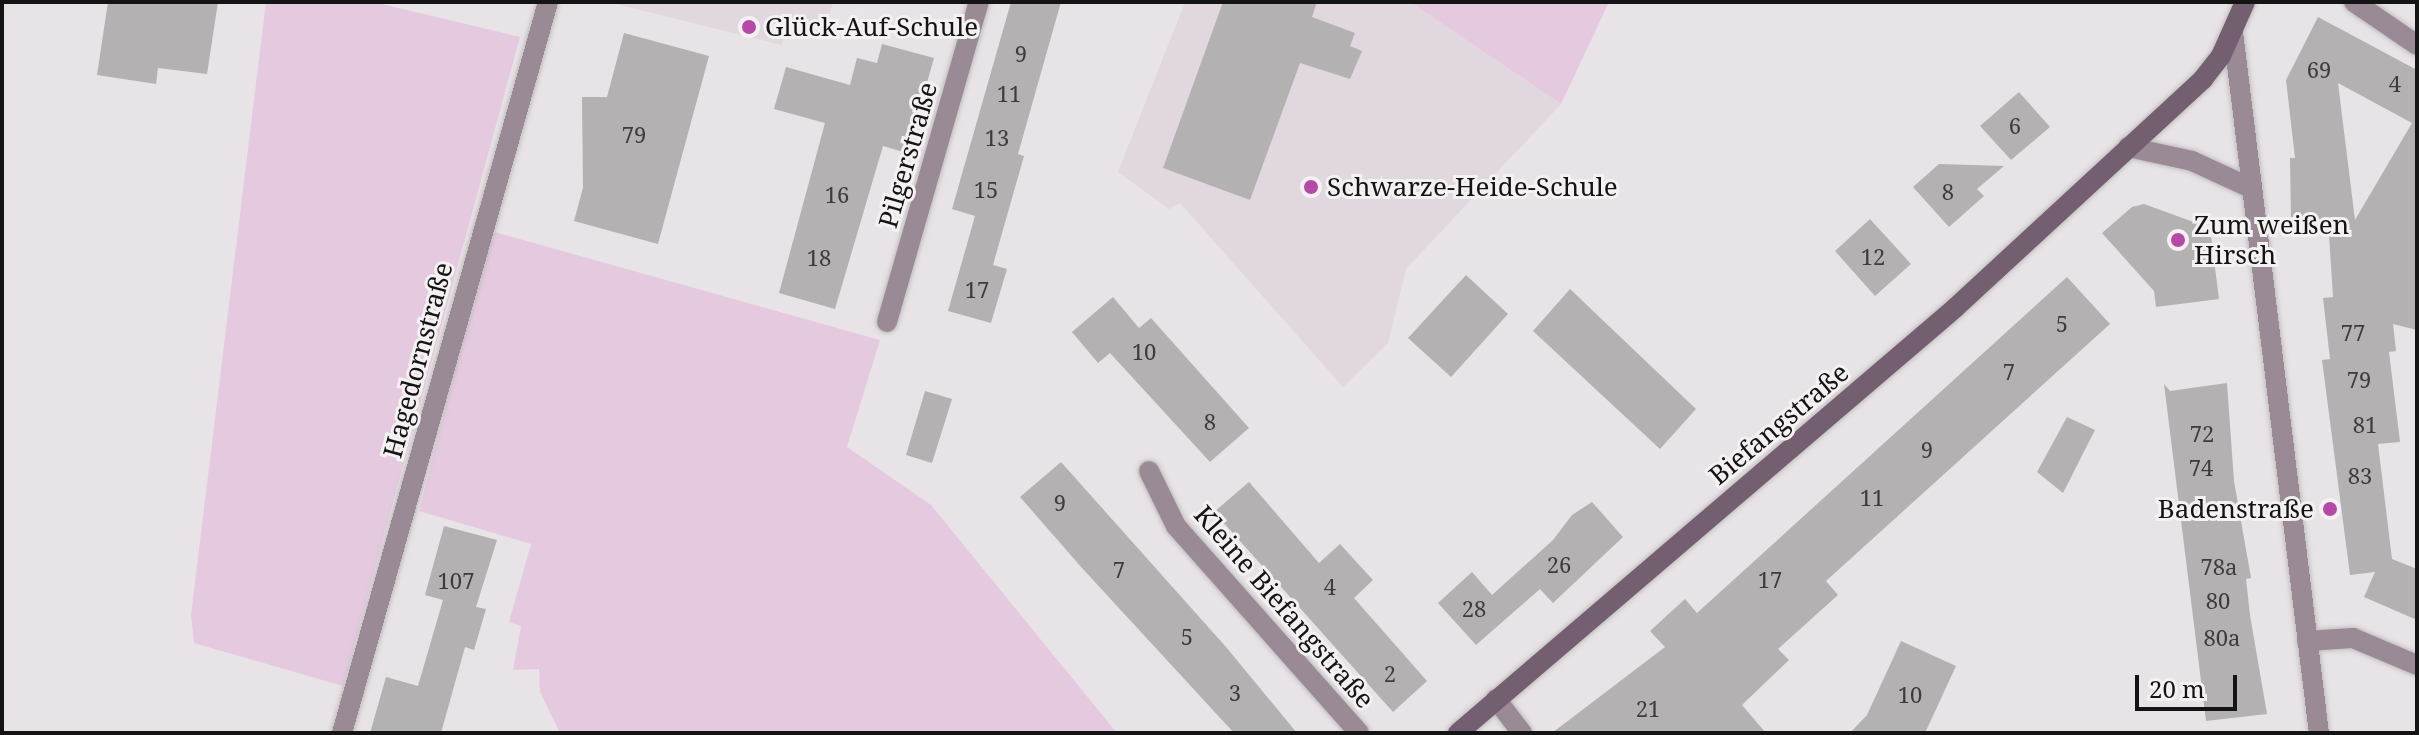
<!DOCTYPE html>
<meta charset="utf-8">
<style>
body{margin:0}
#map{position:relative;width:2419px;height:735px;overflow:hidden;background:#e7e3e6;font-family:"Noto Serif",serif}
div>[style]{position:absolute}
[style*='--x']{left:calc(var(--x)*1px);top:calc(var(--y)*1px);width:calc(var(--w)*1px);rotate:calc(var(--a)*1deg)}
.built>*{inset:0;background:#e1d7df}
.green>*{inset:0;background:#e5cadf}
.building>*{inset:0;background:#b4b1b3}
.roads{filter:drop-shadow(0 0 2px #c1bec0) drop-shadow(0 0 2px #c1bec0)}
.street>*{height:20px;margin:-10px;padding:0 10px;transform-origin:10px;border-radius:10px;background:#998a96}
.secondary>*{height:20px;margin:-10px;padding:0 10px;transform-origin:10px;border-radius:10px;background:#745f70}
.dots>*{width:22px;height:22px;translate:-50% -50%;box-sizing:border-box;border:4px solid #f4f1f3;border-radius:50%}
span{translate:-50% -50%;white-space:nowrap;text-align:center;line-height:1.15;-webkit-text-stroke:6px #f4f1f3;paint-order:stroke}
.number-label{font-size:22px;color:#3d3b3c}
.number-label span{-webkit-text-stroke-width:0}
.poi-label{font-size:26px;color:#151415}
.left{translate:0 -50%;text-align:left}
.right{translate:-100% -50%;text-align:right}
.street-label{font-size:26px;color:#151415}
.frame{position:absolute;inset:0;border:4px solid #151415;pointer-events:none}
.scale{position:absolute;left:2135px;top:675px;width:102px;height:36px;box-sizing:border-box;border:4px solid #151415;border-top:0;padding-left:10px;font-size:24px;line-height:28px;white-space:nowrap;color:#151415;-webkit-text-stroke:6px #f4f1f3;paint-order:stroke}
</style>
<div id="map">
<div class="built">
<i style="clip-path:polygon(608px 2px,833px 2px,825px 31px,790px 24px,782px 45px)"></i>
<i style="clip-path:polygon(1185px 2px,1410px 2px,1561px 104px,1406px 269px,1388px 343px,1343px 387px,1180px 203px,1169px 209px,1118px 172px)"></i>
</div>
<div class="green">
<i style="clip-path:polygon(266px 2px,373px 2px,520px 37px,343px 686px,194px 643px,191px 615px)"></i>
<i style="clip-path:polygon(1410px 2px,1609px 2px,1561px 104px)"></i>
<i style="clip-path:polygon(491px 231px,880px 340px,847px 447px,931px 505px,1117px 733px,560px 733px,540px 692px,539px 669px,513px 670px,521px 626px,509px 622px,531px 544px,419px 511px)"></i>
</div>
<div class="building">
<i style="clip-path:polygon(108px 2px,218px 2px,207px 74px,158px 68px,156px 84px,97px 75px)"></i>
<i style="clip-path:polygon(1011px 2px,1061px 2px,1018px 154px,1024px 156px,993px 265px,1007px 269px,991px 323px,948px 311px,975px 216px,952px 209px)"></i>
<i style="clip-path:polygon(1223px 2px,1317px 2px,1312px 17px,1355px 33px,1350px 46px,1362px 51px,1350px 79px,1300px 63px,1250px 200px,1163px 168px)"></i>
<i style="clip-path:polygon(evenodd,2318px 17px,2417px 70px,2417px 330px,2393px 324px,2396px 351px,2389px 352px,2400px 442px,2378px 444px,2392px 559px,2417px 569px,2417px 620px,2364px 597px,2375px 572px,2350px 575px,2322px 360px,2330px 359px,2323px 298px,2333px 297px,2328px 219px,2291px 220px,2290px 158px,2295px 158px,2286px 80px,2318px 17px,2338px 83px,2412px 123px,2355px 220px,2338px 83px)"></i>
<i style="clip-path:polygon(624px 33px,709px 56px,658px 244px,574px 221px,583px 188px,582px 97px,607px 97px)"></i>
<i style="clip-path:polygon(882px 44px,934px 58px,907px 153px,883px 146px,835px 309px,779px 293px,825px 123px,774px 109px,786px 67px,850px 85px,857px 58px,877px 63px)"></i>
<i style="clip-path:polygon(2019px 92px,2050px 127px,2011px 160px,1980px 126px)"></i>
<i style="clip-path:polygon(1939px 164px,2004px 166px,1977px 189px,1984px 196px,1949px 227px,1913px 187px)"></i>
<i style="clip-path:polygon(2144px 204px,2210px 228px,2219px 299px,2156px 307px,2154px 291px,2102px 233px,2132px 207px)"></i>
<i style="clip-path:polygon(1870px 219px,1911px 264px,1875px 296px,1835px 251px)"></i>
<i style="clip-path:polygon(1466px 275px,1508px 314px,1451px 377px,1408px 338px)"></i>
<i style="clip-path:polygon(2067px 277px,2110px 324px,1826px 581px,1838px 595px,1778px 649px,1789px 660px,1742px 705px,1766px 733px,1552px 733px,1665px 647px,1650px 631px,1685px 599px,1697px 613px)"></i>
<i style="clip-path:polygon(1570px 289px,1696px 409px,1660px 449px,1533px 331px)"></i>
<i style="clip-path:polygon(1113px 297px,1139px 328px,1151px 318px,1249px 428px,1210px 462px,1110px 353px,1098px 363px,1072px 332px)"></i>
<i style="clip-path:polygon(2227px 383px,2234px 481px,2251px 578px,2246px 579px,2250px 615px,2267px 714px,2206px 721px,2164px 384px,2170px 391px)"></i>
<i style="clip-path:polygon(925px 391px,952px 399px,932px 463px,906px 455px)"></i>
<i style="clip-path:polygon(2067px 417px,2095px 430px,2063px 493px,2037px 472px)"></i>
<i style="clip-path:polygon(1061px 462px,1226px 647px,1297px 733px,1234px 733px,1082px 568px,1020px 497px)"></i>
<i style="clip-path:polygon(1249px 482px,1319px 563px,1340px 544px,1373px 580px,1354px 598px,1427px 681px,1393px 712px,1214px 512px)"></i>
<i style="clip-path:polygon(1592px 502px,1623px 537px,1553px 603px,1540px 589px,1476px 645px,1438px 603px,1472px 572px,1492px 595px,1553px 540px,1572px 515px)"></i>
<i style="clip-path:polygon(444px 526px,497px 540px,476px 607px,486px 609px,474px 650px,465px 647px,441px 733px,370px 733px,386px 677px,418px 686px,443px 600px,425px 595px)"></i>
<i style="clip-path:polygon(1901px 641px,1956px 666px,1925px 733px,1850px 733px,1867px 715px)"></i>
</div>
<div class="roads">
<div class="street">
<i style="--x:2354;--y:2;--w:76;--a:34.3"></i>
<i style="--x:2233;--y:32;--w:706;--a:83.01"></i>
<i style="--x:2128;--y:147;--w:66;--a:12.3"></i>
<i style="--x:2192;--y:161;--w:65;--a:24.6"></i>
<i style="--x:887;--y:322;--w:333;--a:-74"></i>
<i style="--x:1149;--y:471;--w:61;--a:63.9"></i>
<i style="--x:1176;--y:526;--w:276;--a:48.5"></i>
<i style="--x:2307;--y:641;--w:46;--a:-3.7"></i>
<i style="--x:2353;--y:638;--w:69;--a:22.9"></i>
<i style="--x:1496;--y:699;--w:43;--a:52.6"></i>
<i style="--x:342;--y:733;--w:759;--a:-74.26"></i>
</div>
<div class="secondary">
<i style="--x:1458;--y:733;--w:654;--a:-40.53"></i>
<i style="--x:1955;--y:308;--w:338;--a:-42.7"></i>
<i style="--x:2203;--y:79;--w:29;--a:-52"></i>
<i style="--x:2221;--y:56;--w:59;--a:-66"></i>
</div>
</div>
<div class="dots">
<i style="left:749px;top:27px;background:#b649a8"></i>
<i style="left:1311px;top:187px;background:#b649a8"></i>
<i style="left:2178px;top:240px;background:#b649a8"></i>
<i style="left:2330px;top:509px;background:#b649a8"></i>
</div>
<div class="number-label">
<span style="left:1021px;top:54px">9</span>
<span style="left:2319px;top:70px">69</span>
<span style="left:2395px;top:84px">4</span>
<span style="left:1009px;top:94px">11</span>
<span style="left:2015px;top:126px">6</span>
<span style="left:634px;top:135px">79</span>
<span style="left:997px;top:138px">13</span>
<span style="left:986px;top:190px">15</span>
<span style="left:1948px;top:192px">8</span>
<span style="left:837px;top:195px">16</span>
<span style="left:1873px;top:257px">12</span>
<span style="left:819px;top:258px">18</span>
<span style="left:977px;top:290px">17</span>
<span style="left:2062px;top:324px">5</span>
<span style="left:2353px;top:333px">77</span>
<span style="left:1144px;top:352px">10</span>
<span style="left:2009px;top:372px">7</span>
<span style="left:2359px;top:380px">79</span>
<span style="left:1210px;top:422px">8</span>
<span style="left:2365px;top:425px">81</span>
<span style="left:2202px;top:434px">72</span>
<span style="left:1927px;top:450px">9</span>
<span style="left:2201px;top:468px">74</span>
<span style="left:2360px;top:476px">83</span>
<span style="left:1872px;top:498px">11</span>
<span style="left:1060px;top:503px">9</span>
<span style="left:1559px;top:565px">26</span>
<span style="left:2219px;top:567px">78a</span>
<span style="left:1119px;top:570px">7</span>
<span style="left:1770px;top:580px">17</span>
<span style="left:456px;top:581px">107</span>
<span style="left:1330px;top:587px">4</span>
<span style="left:2218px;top:601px">80</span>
<span style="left:1474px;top:609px">28</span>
<span style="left:1187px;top:637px">5</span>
<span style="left:2222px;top:638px">80a</span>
<span style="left:1390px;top:674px">2</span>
<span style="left:1235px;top:693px">3</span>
<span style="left:1910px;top:695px">10</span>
<span style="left:1648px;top:709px">21</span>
</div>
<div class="poi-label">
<span class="left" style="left:765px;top:27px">Glück-Auf-Schule</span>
<span class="left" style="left:1327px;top:187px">Schwarze-Heide-Schule</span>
<span class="left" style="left:2194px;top:240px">Zum weißen<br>Hirsch</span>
<span class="right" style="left:2314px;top:509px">Badenstraße</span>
</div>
<div class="street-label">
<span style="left:908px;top:155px;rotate:-74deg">Pilgerstraße</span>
<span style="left:418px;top:360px;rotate:-75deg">Hagedornstraße</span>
<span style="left:1779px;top:424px;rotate:-40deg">Biefangstraße</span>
<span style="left:1284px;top:607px;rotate:49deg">Kleine Biefangstraße</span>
</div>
<div class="frame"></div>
<div class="scale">20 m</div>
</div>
